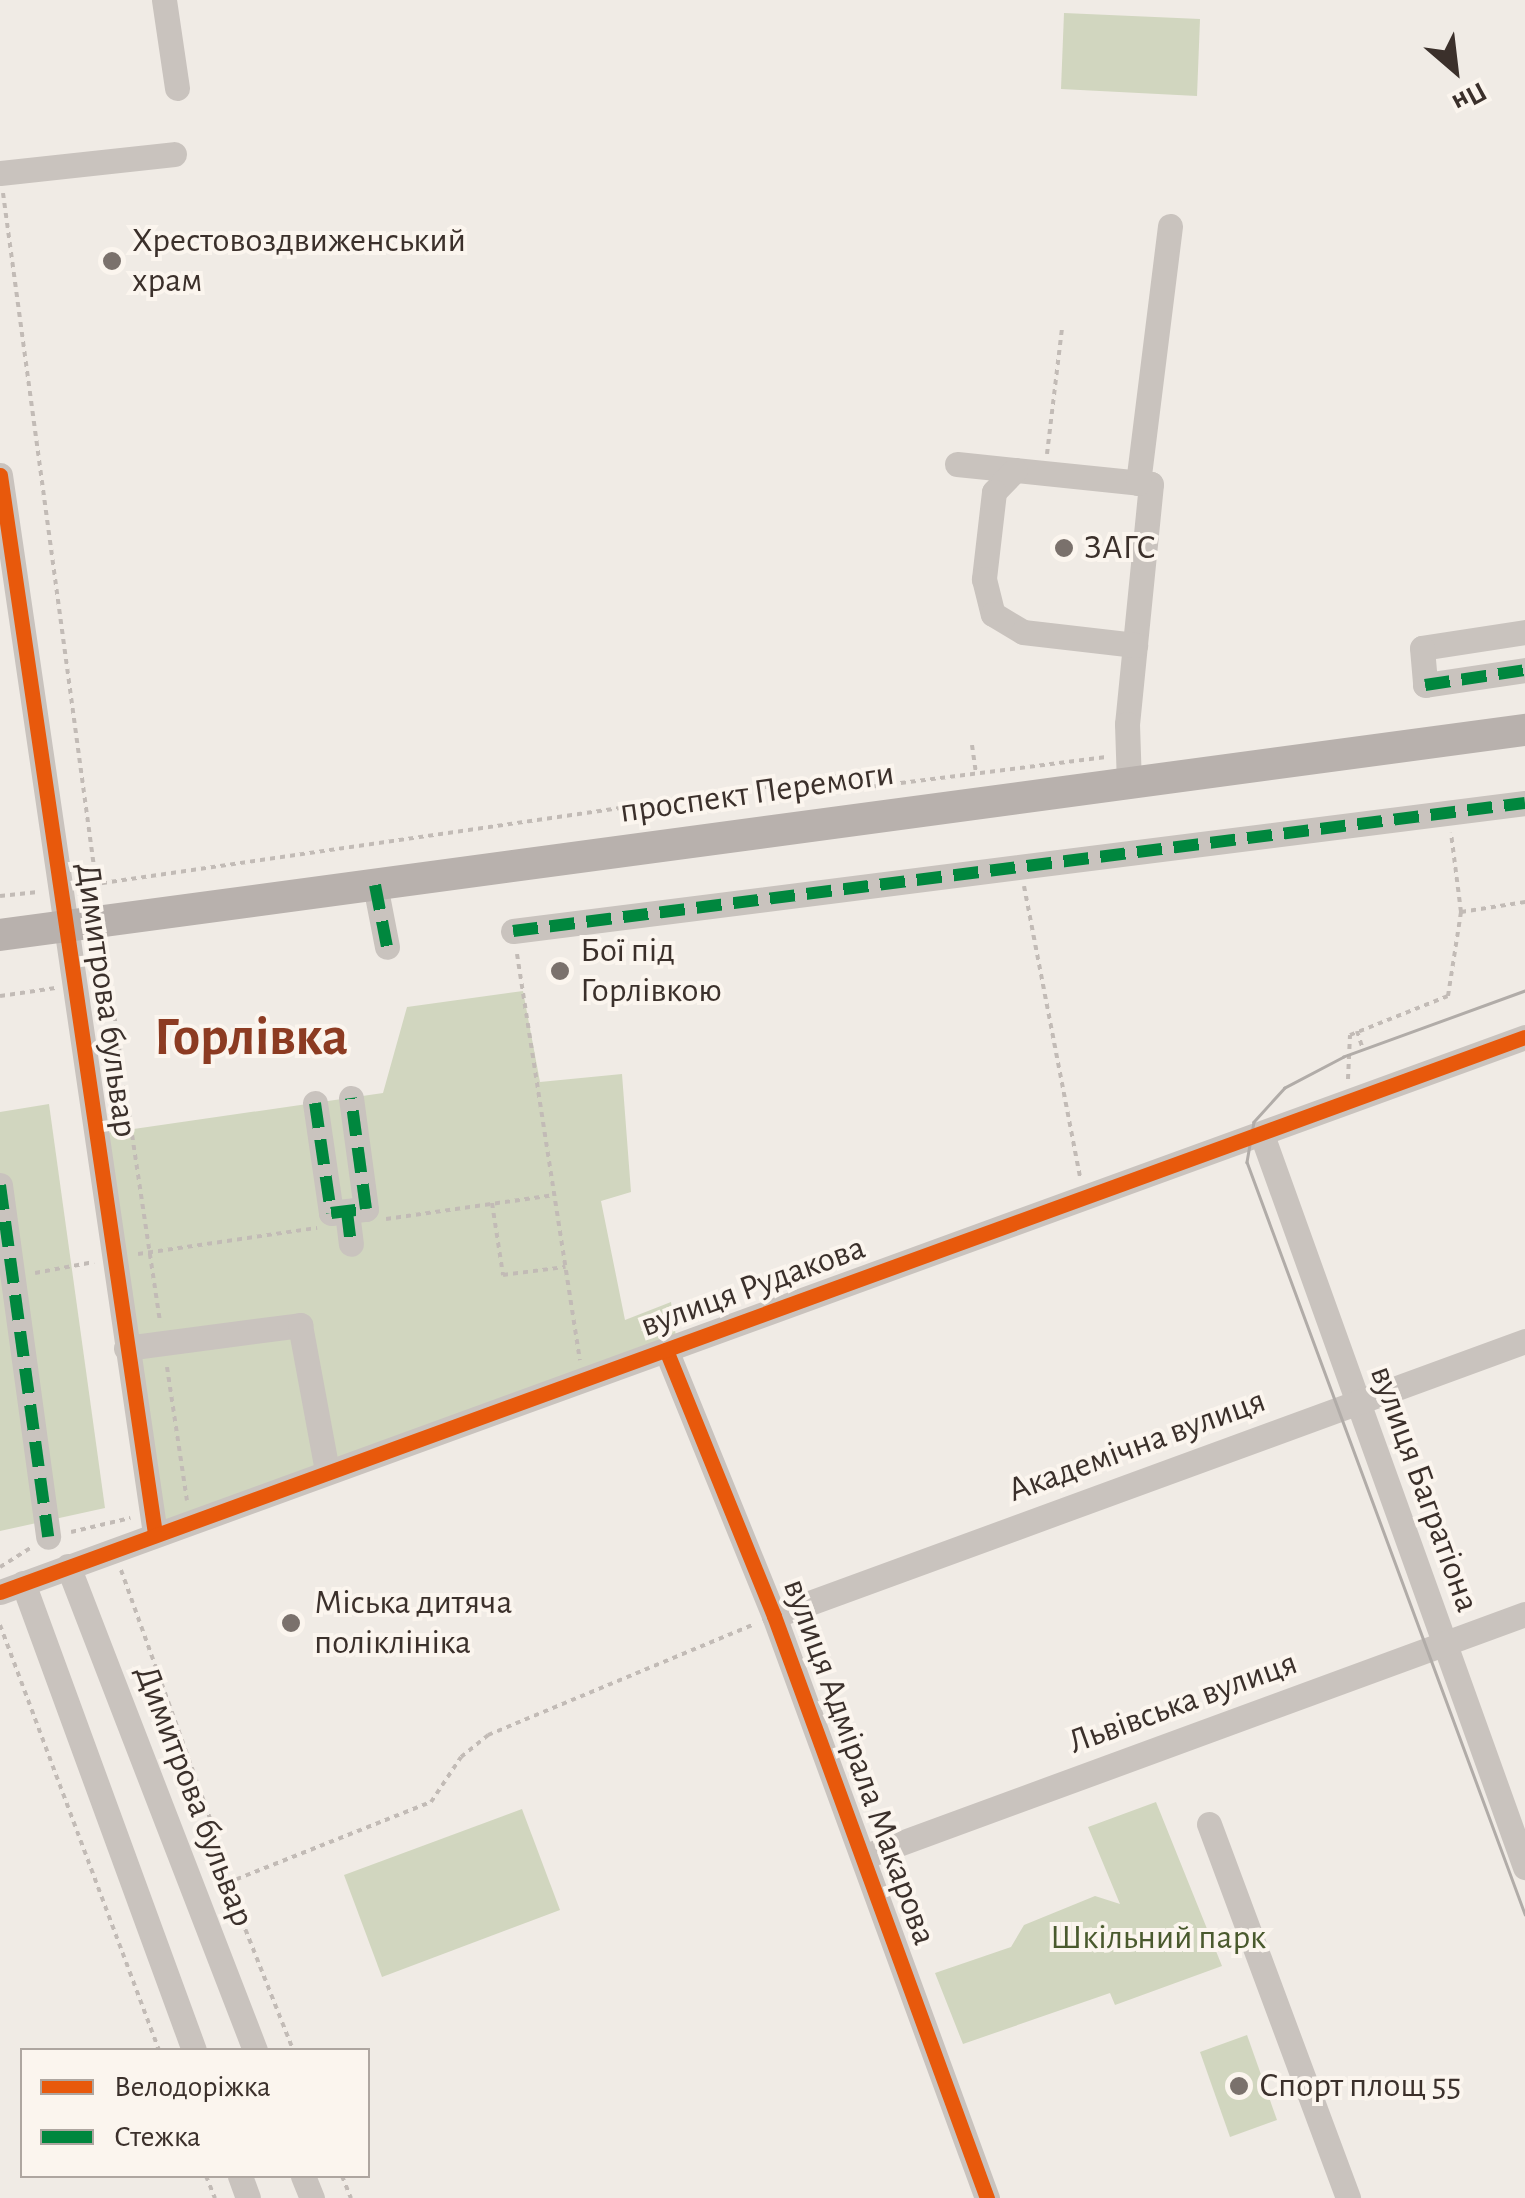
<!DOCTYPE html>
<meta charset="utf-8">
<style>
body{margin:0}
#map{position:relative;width:1525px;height:2198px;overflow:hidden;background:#f0ebe5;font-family:"Alegreya Sans",sans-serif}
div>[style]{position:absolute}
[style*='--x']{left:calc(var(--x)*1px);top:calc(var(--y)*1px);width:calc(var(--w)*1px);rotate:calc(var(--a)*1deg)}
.green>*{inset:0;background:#d1d6bf}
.path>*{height:4px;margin-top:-2px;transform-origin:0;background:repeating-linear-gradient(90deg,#c2bbb6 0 5px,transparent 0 10px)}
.minor>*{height:25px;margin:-12.5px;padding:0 12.5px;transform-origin:12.5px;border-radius:12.5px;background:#c9c3be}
.major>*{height:32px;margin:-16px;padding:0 16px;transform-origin:16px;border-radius:16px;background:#b8b1ad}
.tram>*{height:2.5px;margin:-1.25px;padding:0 1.25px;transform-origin:1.25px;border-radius:1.25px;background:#b1aca8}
.quiet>*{height:12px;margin-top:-6px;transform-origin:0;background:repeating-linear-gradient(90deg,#00873e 0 25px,transparent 0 37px)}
.cycleway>*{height:15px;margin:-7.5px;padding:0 7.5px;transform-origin:7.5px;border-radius:7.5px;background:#e8590c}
.dots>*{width:28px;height:28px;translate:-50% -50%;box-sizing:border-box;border:5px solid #fbf5ee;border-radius:50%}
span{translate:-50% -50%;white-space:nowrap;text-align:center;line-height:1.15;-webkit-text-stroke:8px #fbf5ee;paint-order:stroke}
.poi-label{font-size:35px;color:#3b302b}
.left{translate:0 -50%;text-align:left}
.street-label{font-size:35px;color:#3b302b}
.park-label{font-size:35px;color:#4a5a2e}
.town-label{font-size:55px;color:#8c3b22;font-weight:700}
.legend{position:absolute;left:20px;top:2048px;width:350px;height:130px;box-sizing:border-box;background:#fbf5ee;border:2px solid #aea6a0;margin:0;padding:12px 18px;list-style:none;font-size:30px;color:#3b302b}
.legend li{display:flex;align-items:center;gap:20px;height:50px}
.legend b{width:50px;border:2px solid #aea6a0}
.north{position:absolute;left:1405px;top:20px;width:100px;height:100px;-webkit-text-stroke:8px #fbf5ee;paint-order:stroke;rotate:152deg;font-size:28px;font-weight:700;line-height:40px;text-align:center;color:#3b302b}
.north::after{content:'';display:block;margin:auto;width:35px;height:45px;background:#3b302b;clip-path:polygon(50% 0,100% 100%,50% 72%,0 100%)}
</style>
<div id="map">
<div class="green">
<i style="clip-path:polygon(1064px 13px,1200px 19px,1197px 96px,1061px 89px)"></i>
<i style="clip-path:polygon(523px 991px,540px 1082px,622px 1074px,631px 1192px,601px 1201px,625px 1320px,671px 1302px,678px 1351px,163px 1538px,106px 1133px,383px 1093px,407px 1007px)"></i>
<i style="clip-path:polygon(49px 1104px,105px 1508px,0 1531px,0 1112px)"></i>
<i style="clip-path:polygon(1156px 1802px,1222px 1966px,1115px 2005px,1110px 1993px,963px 2044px,935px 1973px,1011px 1947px,1024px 1925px,1095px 1896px,1120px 1904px,1088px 1827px)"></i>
<i style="clip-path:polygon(522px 1809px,560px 1910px,382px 1977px,344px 1875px)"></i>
<i style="clip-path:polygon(1247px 2035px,1277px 2120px,1230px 2137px,1200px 2052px)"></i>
</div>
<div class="path">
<i style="--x:3;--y:193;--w:710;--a:82.31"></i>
<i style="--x:1047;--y:454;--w:126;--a:-83.2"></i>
<i style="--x:972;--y:745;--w:28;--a:82"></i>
<i style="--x:82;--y:886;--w:780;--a:-8.25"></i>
<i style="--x:854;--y:774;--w:16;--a:63"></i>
<i style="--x:861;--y:788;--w:249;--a:-7.2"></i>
<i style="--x:1024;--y:886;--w:296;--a:79.1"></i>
<i style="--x:0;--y:896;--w:38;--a:-6"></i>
<i style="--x:1461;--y:912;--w:65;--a:-8.9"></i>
<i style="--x:104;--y:947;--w:380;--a:81.5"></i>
<i style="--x:517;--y:954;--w:411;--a:81.2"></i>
<i style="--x:0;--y:996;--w:56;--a:-8.3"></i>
<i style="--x:1357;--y:1031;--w:20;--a:72"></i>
<i style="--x:1348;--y:1079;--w:44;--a:-87.4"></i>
<i style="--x:1350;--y:1035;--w:105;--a:-21.7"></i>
<i style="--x:1448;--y:996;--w:85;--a:-81.2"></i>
<i style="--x:1461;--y:912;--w:80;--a:-97.2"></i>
<i style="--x:492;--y:1203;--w:73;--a:81.3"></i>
<i style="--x:503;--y:1275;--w:63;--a:-7.4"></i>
<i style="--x:386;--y:1219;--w:170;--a:-8.1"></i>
<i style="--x:138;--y:1254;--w:181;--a:-8.3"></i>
<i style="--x:35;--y:1273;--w:60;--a:-10.6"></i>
<i style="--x:167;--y:1367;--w:135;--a:81.5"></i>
<i style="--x:71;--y:1532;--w:61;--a:-13.3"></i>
<i style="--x:0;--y:1567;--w:36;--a:-32"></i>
<i style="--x:121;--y:1570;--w:270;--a:70.3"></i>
<i style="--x:212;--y:1824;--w:61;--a:75.7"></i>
<i style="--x:227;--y:1883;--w:180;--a:68.4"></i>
<i style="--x:0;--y:1625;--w:454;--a:69.5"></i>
<i style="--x:227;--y:1883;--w:219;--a:-21.7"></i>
<i style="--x:431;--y:1802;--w:54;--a:-56.3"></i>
<i style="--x:461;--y:1757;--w:35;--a:-39"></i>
<i style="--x:488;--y:1735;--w:286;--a:-22.6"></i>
<i style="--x:206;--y:2176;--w:24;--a:68"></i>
<i style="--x:342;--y:2176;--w:24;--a:68"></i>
</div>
<div class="minor">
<i style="--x:164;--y:0;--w:89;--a:81.6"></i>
<i style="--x:0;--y:173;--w:175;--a:-6.2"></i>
<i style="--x:957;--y:464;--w:195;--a:5.9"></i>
<i style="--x:1151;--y:484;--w:241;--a:95.7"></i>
<i style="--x:1127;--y:724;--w:59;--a:88.1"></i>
<i style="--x:1015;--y:470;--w:30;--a:134"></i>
<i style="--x:994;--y:492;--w:88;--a:96.6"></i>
<i style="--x:984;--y:579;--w:36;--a:76"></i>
<i style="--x:993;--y:614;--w:35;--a:31"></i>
<i style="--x:1023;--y:632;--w:113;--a:6.6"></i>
<i style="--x:0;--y:475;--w:1070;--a:81.67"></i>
<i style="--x:1138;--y:483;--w:259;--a:-82.9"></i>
<i style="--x:1525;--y:632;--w:104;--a:171.2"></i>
<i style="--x:1422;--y:648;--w:37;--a:85"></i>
<i style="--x:1425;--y:685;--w:101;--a:-8.5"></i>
<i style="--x:375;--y:885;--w:63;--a:79"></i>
<i style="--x:513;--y:931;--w:1020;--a:-7.21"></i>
<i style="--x:315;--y:1103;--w:111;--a:81.7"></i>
<i style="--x:331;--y:1213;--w:35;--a:-7"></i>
<i style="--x:366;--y:1209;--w:112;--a:-97.7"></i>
<i style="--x:1262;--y:1135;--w:778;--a:70.24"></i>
<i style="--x:0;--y:1185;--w:355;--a:82.2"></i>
<i style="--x:347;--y:1212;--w:32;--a:83"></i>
<i style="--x:126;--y:1348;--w:176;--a:-7.5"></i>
<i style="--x:300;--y:1325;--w:148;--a:79.5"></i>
<i style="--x:666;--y:1350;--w:287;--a:67.9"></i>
<i style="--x:774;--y:1616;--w:620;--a:69.9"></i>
<i style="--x:68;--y:1566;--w:519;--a:68.88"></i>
<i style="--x:23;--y:1583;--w:497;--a:69.9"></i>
<i style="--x:0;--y:1592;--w:1623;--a:-20"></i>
<i style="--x:774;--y:1616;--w:800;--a:-20.11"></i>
<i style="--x:1209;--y:1824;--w:399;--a:69.6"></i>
<i style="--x:863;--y:1857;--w:705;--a:-20.16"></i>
<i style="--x:240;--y:2176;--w:23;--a:70"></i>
<i style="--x:303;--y:2176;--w:24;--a:68"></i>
</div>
<div class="major">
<i style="--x:0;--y:935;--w:1539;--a:-7.66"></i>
</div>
<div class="tram">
<i style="--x:1525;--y:991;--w:193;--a:160"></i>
<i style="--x:1344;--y:1057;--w:67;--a:152.3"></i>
<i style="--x:1285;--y:1088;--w:46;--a:132.4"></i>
<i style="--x:1254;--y:1122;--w:41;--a:99.9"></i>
<i style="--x:1247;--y:1162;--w:802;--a:69.71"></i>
</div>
<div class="quiet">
<i style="--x:1425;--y:685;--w:101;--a:-8.5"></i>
<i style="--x:375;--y:885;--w:63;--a:79"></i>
<i style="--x:513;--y:931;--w:1020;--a:-7.21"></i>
<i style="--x:315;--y:1103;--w:111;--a:81.7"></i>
<i style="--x:331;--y:1213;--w:35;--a:-7"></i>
<i style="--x:366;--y:1209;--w:112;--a:-97.7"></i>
<i style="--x:0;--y:1185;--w:355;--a:82.2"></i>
<i style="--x:347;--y:1212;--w:32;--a:83"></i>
</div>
<div class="cycleway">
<i style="--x:0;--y:475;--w:1070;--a:81.67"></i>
<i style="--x:666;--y:1350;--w:287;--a:67.9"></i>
<i style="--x:774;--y:1616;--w:620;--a:69.9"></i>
<i style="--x:0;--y:1592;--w:1623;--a:-20"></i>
</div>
<div class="dots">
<i style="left:112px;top:261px;background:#7a716c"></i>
<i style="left:1064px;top:548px;background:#7a716c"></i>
<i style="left:560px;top:971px;background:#7a716c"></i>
<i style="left:291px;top:1623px;background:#7a716c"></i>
<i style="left:1239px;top:2086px;background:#7a716c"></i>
</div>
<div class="poi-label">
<span class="left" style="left:132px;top:261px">Хрестовоздвиженський<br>храм</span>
<span class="left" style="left:1084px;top:548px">ЗАГС</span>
<span class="left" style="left:580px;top:971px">Бої під<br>Горлівкою</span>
<span class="left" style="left:314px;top:1623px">Міська дитяча<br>поліклініка</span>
<span class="left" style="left:1259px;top:2086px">Спорт площ 55</span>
</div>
<div class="street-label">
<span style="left:757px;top:793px;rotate:-8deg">проспект Перемоги</span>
<span style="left:106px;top:1000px;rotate:82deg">Димитрова бульвар</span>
<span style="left:753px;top:1287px;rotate:-20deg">вулиця Рудакова</span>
<span style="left:1137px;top:1446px;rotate:-20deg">Академічна вулиця</span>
<span style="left:1424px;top:1489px;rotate:70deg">вулиця Багратіона</span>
<span style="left:1183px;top:1703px;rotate:-20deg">Львівська вулиця</span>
<span style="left:859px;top:1762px;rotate:70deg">вулиця Адмірала Макарова</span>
<span style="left:194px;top:1796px;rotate:69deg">Димитрова бульвар</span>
</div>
<div class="park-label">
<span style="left:1158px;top:1938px">Шкільний парк</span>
</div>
<div class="town-label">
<span style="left:251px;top:1038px">Горлівка</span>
</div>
<ul class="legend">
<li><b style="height:12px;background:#e8590c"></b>Велодоріжка</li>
<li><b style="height:12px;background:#00873e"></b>Стежка</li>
</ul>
<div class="north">Пн</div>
</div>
